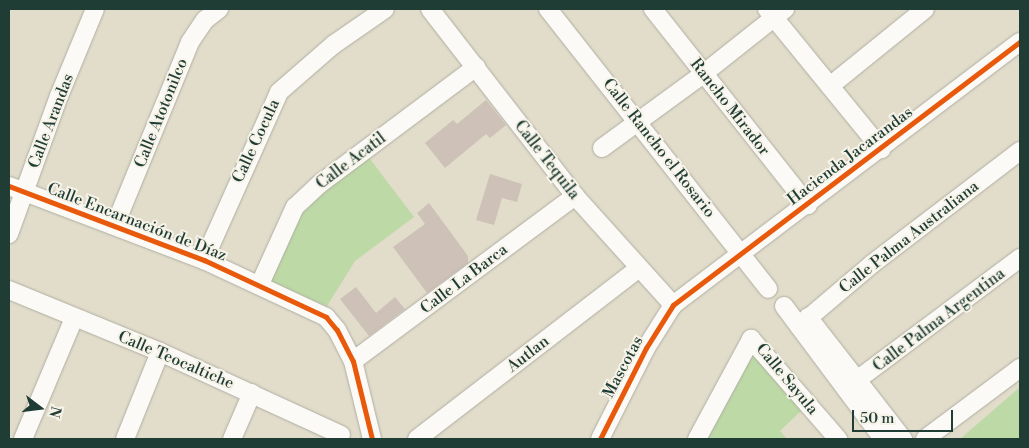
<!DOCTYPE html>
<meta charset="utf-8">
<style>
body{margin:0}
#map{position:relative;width:1029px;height:448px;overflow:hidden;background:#e2dcca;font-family:"Libre Bodoni",serif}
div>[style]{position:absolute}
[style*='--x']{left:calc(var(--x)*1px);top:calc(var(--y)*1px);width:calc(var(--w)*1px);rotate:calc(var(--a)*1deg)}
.green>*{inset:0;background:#bdd9a6}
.building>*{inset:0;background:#cdc1b8}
.roads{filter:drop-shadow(0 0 1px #afaea2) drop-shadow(0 0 1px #afaea2)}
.minor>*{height:18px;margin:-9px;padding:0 9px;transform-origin:9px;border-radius:9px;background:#fbfaf7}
.cycleway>*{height:5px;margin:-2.5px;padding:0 2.5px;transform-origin:2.5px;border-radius:2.5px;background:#e8590c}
span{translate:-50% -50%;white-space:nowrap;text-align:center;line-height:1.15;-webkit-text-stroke:4px #f7f3e8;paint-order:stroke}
.street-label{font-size:16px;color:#1f3d34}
.frame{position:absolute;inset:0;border:10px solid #1f3d34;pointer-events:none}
.north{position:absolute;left:15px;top:383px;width:50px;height:50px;-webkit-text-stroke:4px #f7f3e8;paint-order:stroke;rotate:105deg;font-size:14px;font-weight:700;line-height:20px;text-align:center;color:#1f3d34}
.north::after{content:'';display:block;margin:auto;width:18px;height:22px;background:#1f3d34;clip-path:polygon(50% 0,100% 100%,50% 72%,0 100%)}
.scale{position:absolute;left:852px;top:410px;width:101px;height:22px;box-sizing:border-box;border:2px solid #1f3d34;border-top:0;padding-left:6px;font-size:15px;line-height:18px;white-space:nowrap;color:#1f3d34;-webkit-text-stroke:4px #f7f3e8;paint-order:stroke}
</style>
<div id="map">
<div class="green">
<i style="clip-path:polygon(367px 155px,414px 217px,355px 261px,327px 306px,267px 282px,298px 214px)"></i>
<i style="clip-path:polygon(750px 349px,804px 408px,780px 431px,787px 439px,703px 439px)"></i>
<i style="clip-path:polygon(1020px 387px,1020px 439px,960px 439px)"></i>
</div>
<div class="building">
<i style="clip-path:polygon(486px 100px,506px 125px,490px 138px,486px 134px,445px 168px,425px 143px,453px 120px,457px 124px)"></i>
<i style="clip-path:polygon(490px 174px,522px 184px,517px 202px,502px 198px,494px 225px,476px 220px)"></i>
<i style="clip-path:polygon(429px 203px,468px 256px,468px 263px,427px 293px,393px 247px,425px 224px,417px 213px)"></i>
<i style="clip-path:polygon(356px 287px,376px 313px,395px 297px,405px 309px,369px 336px,340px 299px)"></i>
</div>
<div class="roads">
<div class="minor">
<i style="--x:430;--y:9;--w:237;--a:52.2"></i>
<i style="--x:575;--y:196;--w:147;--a:48"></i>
<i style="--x:548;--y:9;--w:356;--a:51.8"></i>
<i style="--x:653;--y:9;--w:250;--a:51.7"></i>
<i style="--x:767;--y:9;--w:181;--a:50.8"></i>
<i style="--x:830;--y:86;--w:122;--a:-39"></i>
<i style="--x:602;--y:148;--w:125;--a:-36.2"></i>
<i style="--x:703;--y:74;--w:105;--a:-38.4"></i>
<i style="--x:9;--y:186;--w:209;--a:20.8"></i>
<i style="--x:204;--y:260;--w:135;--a:25"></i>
<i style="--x:326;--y:317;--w:17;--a:50"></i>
<i style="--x:337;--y:330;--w:35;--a:63"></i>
<i style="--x:353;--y:361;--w:80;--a:76.3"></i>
<i style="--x:115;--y:225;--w:198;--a:-67.7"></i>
<i style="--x:190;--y:42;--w:27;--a:-56"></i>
<i style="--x:205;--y:20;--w:18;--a:-38"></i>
<i style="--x:9;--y:234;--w:147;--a:-70.1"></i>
<i style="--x:59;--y:96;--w:94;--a:-67.5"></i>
<i style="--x:204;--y:260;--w:184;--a:-65.9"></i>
<i style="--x:279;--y:92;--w:72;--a:-41"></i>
<i style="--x:333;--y:45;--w:63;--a:-34.7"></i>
<i style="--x:260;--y:284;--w:85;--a:-65.6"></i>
<i style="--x:295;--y:207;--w:35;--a:-43"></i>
<i style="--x:321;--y:183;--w:194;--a:-36.8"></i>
<i style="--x:9;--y:290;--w:163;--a:22.3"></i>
<i style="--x:160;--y:352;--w:199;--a:24.6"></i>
<i style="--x:784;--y:306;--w:166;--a:53.3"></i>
<i style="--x:808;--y:317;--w:155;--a:52.1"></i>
<i style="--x:799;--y:326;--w:96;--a:-40.3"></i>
<i style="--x:872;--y:264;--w:186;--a:-37.4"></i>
<i style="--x:353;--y:361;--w:277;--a:-36.6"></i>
<i style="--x:857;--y:380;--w:204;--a:-36.8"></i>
<i style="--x:23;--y:439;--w:131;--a:-67.1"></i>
<i style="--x:125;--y:439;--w:94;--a:-68.1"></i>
<i style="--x:232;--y:439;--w:50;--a:-66.5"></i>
<i style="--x:417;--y:439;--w:279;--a:-37.6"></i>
<i style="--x:600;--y:439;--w:102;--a:-63.2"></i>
<i style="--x:646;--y:348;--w:51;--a:-57.9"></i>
<i style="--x:673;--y:305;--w:435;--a:-37.2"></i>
<i style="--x:697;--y:439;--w:114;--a:-61.6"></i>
<i style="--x:751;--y:339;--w:133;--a:49"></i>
<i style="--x:925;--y:439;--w:119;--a:-36.8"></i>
</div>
</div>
<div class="cycleway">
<i style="--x:9;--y:186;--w:209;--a:20.8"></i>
<i style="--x:204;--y:260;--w:135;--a:25"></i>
<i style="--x:326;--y:317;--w:17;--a:50"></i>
<i style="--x:337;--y:330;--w:35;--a:63"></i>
<i style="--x:353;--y:361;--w:80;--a:76.3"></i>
<i style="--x:600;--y:439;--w:102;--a:-63.2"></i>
<i style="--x:646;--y:348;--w:51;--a:-57.9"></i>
<i style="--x:673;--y:305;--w:435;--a:-37.2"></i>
</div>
<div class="street-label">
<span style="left:730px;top:107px;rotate:52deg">Rancho Mirador</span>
<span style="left:161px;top:113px;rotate:-68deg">Calle Atotonilco</span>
<span style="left:51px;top:121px;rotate:-69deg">Calle Arandas</span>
<span style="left:256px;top:141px;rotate:-65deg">Calle Cocula</span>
<span style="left:659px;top:148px;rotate:52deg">Calle Rancho el Rosario</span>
<span style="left:850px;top:156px;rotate:-37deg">Hacienda Jacarandas</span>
<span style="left:547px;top:160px;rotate:52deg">Calle Tequila</span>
<span style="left:351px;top:161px;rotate:-37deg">Calle Acatil</span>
<span style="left:137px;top:222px;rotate:21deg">Calle Encarnación de Díaz</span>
<span style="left:909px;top:237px;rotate:-38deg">Calle Palma Australiana</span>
<span style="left:464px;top:279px;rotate:-37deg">Calle La Barca</span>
<span style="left:939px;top:320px;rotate:-37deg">Calle Palma Argentina</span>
<span style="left:528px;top:354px;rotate:-38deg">Autlan</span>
<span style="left:176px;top:360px;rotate:23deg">Calle Teocaltiche</span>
<span style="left:623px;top:367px;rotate:-62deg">Mascotas</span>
<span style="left:787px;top:379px;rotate:50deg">Calle Sayula</span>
</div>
<div class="frame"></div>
<div class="north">N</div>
<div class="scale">50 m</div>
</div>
